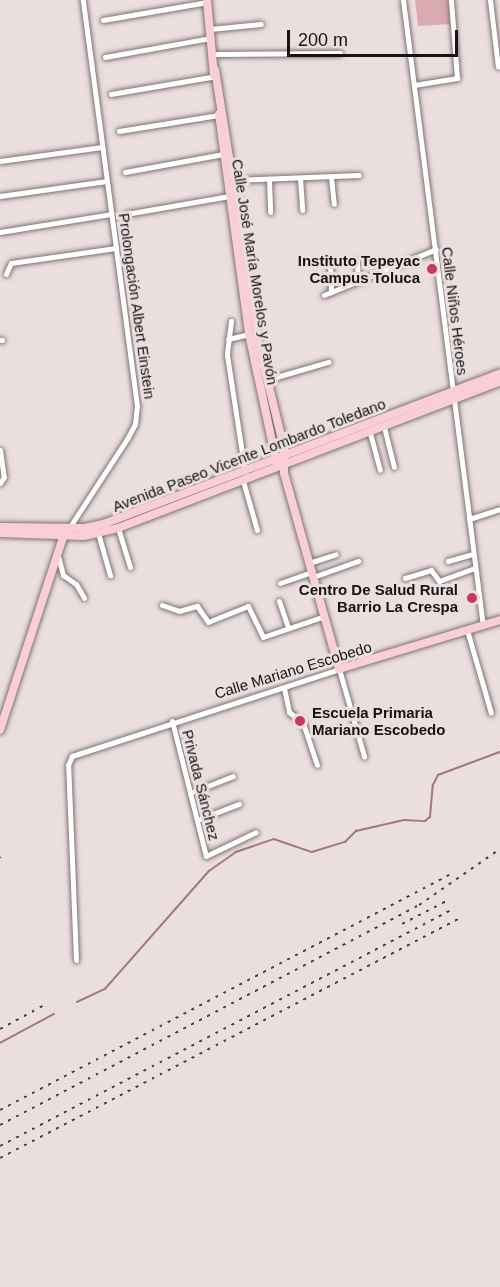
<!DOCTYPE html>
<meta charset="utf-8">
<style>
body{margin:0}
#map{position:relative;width:500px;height:1287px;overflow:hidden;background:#ebdedf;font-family:Helvetica,sans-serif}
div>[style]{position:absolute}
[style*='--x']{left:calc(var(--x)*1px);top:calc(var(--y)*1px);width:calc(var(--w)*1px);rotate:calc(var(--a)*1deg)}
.green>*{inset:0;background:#d9aaaf}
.stream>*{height:1.5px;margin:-0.75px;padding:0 0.75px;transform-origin:0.75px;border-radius:0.75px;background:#a3777c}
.roads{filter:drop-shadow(0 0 2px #7e7374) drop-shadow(0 0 2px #7e7374)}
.street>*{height:5px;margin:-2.5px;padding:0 2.5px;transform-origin:2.5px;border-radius:2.5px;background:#fff}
.secondary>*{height:8px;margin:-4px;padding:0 4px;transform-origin:4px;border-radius:4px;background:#faced7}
.rail>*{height:1.5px;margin-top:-0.75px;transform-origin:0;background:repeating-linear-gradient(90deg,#443e3e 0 3px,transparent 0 9px)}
.dots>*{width:16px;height:16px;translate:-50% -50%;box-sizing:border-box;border:3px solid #ebdedf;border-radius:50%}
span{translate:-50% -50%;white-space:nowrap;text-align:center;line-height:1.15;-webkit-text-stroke:6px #ebdedf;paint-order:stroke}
.poi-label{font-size:15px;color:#171313;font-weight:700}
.right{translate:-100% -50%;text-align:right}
.left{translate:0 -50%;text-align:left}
.street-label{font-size:15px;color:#171313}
.scale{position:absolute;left:287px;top:30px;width:171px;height:27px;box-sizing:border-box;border:3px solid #171313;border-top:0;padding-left:8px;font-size:18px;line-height:21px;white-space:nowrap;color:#171313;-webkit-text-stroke:4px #ebdedf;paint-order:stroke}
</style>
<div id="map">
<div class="green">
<i style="clip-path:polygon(415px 0,448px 0,451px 24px,418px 26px)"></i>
</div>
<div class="stream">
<i style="--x:77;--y:1002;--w:31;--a:-25"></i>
<i style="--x:105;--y:989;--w:157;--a:-48.6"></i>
<i style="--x:209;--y:871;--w:33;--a:-35"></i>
<i style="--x:236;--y:852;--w:40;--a:-18.9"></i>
<i style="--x:274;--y:839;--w:40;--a:18.9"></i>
<i style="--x:312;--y:852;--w:34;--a:-17"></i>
<i style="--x:345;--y:842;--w:16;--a:-45"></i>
<i style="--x:356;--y:831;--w:49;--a:-12.9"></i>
<i style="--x:404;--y:820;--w:21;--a:3"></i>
<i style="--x:425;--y:821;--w:6;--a:-39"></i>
<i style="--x:430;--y:817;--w:32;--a:-85"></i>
<i style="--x:433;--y:785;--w:11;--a:-63"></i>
<i style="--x:438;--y:775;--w:66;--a:-20.4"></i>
<i style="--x:0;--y:1043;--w:61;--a:-28.2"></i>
</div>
<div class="roads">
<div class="street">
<i style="--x:403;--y:0;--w:631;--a:82.72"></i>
<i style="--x:490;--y:0;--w:67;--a:83.2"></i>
<i style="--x:103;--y:20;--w:106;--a:-9.8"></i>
<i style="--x:210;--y:29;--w:51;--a:-5.6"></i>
<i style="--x:213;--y:54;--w:127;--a:-0.5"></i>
<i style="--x:105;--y:57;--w:108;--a:-10.2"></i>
<i style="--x:414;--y:85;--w:44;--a:-9.2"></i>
<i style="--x:457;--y:78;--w:78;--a:-94.4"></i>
<i style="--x:111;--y:94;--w:107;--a:-9.7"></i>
<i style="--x:119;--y:131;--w:101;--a:-9.1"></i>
<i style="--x:0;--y:161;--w:103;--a:-7.8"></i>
<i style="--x:125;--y:172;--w:100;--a:-10.4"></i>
<i style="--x:331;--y:177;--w:27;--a:84"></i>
<i style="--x:300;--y:178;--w:32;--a:86"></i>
<i style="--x:269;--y:179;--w:33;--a:88"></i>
<i style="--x:233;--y:180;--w:126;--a:-2.3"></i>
<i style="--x:0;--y:196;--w:108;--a:-8"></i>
<i style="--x:126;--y:214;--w:105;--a:-9.9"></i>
<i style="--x:0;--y:232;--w:112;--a:-9.2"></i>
<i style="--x:357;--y:261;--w:20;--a:87"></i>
<i style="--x:330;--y:263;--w:29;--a:88"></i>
<i style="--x:6;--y:274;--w:12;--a:-66"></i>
<i style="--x:11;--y:263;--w:106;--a:-8.1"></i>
<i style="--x:324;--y:295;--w:121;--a:-22.3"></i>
<i style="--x:231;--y:321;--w:34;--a:97"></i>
<i style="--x:227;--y:355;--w:118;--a:81.3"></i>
<i style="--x:228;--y:339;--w:22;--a:-13"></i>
<i style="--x:0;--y:340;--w:2;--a:0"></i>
<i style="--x:266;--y:380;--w:65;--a:-16.2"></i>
<i style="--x:384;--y:427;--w:41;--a:76"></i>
<i style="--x:370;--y:433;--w:38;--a:75"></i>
<i style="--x:0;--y:450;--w:27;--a:82"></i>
<i style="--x:4;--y:477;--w:7;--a:124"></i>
<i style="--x:243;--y:481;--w:51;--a:74.1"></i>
<i style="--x:469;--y:519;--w:33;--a:-18"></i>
<i style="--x:69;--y:528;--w:106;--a:-56.9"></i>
<i style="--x:127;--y:439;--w:17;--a:-62"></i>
<i style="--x:135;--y:424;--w:18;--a:-84"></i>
<i style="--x:137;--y:406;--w:410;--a:-97.6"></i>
<i style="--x:118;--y:528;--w:41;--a:72.9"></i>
<i style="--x:98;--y:533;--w:44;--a:74.1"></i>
<i style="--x:58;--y:556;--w:20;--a:75"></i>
<i style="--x:63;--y:575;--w:16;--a:35"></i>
<i style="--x:76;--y:584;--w:16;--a:60"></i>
<i style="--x:448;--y:561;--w:26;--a:-16"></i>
<i style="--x:309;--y:563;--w:28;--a:-18"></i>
<i style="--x:313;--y:577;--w:48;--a:-19.6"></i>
<i style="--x:405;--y:578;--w:27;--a:-17"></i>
<i style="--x:431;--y:570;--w:14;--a:54"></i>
<i style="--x:439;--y:581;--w:38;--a:-20"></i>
<i style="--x:280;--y:583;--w:34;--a:-19"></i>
<i style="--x:279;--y:601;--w:28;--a:71"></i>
<i style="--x:162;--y:605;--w:18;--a:19"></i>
<i style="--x:179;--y:611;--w:19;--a:-16"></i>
<i style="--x:197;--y:606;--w:19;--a:55"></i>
<i style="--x:208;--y:622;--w:43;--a:-21.8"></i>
<i style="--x:248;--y:606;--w:34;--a:64"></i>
<i style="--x:263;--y:637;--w:65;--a:-18.7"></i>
<i style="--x:467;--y:630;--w:86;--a:73.9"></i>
<i style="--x:284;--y:688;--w:25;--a:78"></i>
<i style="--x:289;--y:712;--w:18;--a:38"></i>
<i style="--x:303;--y:723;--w:44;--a:71.6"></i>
<i style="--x:172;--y:721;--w:139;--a:75.9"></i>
<i style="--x:206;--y:856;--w:55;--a:-25.6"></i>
<i style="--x:190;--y:793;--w:46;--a:-21.6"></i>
<i style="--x:197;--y:820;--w:45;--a:-20.9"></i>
<i style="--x:76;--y:960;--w:195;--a:-92.3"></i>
<i style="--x:68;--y:765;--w:10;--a:-66"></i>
<i style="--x:72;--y:756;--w:281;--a:-18"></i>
<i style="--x:339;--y:669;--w:91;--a:74"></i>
</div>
<div class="secondary">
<i style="--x:207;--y:0;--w:75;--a:84.7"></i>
<i style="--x:215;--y:70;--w:284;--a:80.9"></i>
<i style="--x:260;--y:350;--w:101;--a:76.2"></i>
<i style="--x:284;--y:448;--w:25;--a:90"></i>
<i style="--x:284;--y:473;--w:204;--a:74.3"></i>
<i style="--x:339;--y:669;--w:168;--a:-16.9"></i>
<i style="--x:219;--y:114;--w:222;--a:82.2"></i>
<i style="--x:249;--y:334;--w:134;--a:77.9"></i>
<i style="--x:0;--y:527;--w:85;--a:0.7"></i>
<i style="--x:85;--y:528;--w:22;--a:-13"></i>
<i style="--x:106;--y:523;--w:422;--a:-20.8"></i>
<i style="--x:0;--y:533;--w:84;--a:2"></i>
<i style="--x:84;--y:536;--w:35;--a:-13"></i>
<i style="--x:118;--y:528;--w:409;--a:-21"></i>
<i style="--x:0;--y:730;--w:206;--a:-71.9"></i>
</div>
</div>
<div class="rail">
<i style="--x:0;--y:858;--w:1;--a:-45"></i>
<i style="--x:402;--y:924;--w:54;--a:-27.5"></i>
<i style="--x:0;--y:1029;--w:52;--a:-28.5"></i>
<i style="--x:0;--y:1110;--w:507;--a:-27.63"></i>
<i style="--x:0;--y:1125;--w:473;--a:-27.7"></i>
<i style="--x:419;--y:905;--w:98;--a:-34.7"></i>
<i style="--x:0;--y:1146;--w:513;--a:-27.61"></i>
<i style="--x:0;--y:1158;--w:519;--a:-27.55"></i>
</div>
<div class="dots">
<i style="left:432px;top:269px;background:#c8385b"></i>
<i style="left:472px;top:598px;background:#c8385b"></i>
<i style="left:300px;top:721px;background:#c8385b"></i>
</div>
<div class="poi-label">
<span class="right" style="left:420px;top:269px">Instituto Tepeyac<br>Campus Toluca</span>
<span class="right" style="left:458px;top:598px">Centro De Salud Rural<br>Barrio La Crespa</span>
<span class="left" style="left:312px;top:721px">Escuela Primaria<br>Mariano Escobedo</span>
</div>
<div class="street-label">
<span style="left:255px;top:272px;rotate:81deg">Calle José María Morelos y Pavón</span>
<span style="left:137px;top:306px;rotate:82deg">Prolongación Albert Einstein</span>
<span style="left:455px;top:311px;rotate:83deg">Calle Niños Héroes</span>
<span style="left:249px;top:455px;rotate:-21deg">Avenida Paseo Vicente Lombardo Toledano</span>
<span style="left:293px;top:670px;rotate:-17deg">Calle Mariano Escobedo</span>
<span style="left:201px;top:785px;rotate:76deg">Privada Sánchez</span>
</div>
<div class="scale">200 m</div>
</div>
